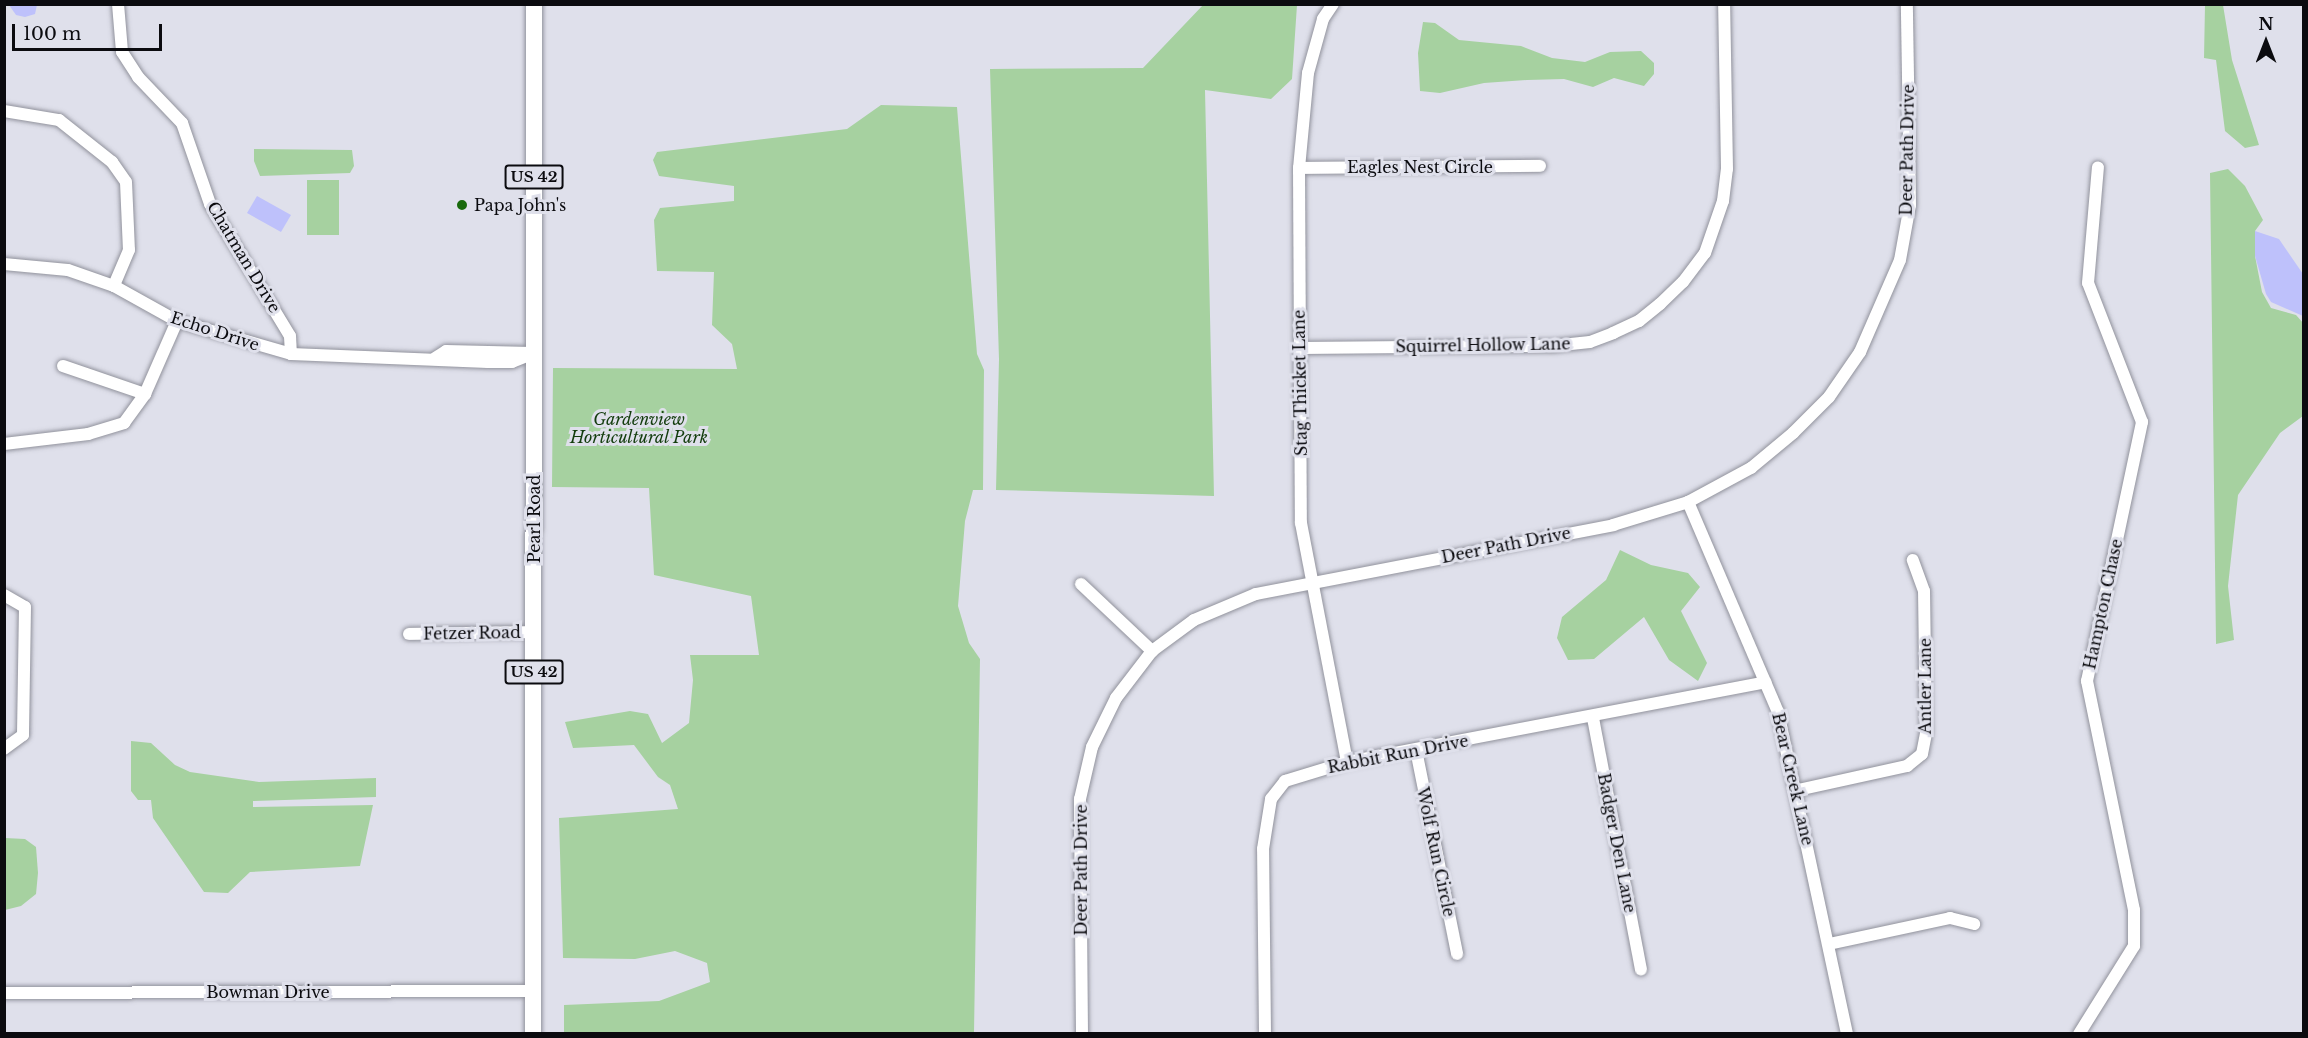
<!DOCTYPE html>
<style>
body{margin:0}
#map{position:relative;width:2308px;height:1038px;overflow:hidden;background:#dfe0eb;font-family:"Libre Baskerville",serif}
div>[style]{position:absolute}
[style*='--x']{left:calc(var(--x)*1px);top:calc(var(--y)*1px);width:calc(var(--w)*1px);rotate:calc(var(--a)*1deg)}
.green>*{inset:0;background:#a6d1a0}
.water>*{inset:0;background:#bec1fb}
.roads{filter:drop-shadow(0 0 2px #91929c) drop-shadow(0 0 2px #91929c)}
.minor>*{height:12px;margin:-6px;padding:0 6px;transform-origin:6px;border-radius:6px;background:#fff}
.major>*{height:16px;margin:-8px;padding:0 8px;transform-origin:8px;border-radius:8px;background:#fff}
.dots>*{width:16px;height:16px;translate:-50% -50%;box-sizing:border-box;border:3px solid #dfe0eb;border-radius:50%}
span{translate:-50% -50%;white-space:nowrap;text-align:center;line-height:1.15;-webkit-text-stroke:6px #dfe0eb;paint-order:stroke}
.shield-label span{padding:2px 4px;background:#dfe0eb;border:2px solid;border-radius:4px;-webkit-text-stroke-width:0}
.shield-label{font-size:15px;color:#0b0b0f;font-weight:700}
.street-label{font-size:16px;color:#0b0b0f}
.poi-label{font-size:16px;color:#0b0b0f}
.left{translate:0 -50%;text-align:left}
.park-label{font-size:16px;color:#133d0d;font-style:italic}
.frame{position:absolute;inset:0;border:6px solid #0b0b0f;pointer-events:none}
.north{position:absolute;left:2236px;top:12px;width:60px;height:60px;-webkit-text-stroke:4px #dfe0eb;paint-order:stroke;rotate:0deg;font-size:16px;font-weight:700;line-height:24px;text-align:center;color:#0b0b0f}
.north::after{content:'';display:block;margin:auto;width:21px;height:27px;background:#0b0b0f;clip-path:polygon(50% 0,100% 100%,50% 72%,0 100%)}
.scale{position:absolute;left:12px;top:24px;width:150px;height:27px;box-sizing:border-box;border:3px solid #0b0b0f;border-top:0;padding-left:8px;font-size:18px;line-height:21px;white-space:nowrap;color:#0b0b0f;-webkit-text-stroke:4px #dfe0eb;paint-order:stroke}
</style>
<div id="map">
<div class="green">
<i style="clip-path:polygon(1204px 4px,1297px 5px,1292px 79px,1271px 99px,1205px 90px,1214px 496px,996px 490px,999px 359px,990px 69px,1143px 68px)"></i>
<i style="clip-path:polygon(2205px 5px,2223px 5px,2232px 60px,2259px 145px,2245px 148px,2225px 131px,2216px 60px,2204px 58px)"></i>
<i style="clip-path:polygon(1423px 22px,1435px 23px,1459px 40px,1521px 46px,1552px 58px,1585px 62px,1610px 52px,1641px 51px,1654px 63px,1654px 74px,1644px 86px,1614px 78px,1593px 87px,1564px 79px,1527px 80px,1484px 83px,1440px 93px,1420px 91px,1418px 53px)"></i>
<i style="clip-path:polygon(881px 105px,957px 107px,977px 354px,984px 370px,983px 490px,973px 490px,965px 521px,958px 606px,969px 643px,980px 659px,974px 1033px,564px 1033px,564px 1005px,659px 1001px,710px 982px,707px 963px,675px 951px,635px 959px,563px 958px,559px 818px,678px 809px,670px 785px,658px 777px,634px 745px,573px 748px,565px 722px,630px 711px,648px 714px,662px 743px,689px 723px,693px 680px,690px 655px,759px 655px,751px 596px,654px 575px,649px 488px,552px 487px,553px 368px,737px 369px,732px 344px,712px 325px,714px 272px,657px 271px,654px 220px,660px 208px,734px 201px,734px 186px,659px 176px,653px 160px,657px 152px,847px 129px)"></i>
<i style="clip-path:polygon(254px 149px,352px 150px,354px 166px,350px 173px,260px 176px,254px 161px)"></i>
<i style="clip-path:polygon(2228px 169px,2245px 186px,2263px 220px,2255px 231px,2255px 256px,2262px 292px,2271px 308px,2296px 315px,2304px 324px,2303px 416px,2280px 433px,2238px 495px,2228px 586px,2234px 640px,2216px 644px,2210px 173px)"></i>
<i style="clip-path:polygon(307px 180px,339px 180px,339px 235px,307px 235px)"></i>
<i style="clip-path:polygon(1620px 550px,1651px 565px,1688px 573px,1700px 587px,1681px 611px,1707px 663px,1698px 681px,1669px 660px,1644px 617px,1594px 659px,1568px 660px,1557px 638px,1562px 617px,1606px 580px)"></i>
<i style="clip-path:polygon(131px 741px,151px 743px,175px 765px,190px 772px,259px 782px,376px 778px,376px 797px,253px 801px,253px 807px,373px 805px,360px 866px,250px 872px,228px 893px,204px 892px,153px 818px,151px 800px,138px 800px,131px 791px)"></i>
<i style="clip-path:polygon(5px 838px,25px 839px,36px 847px,38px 873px,36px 894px,21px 906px,5px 910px)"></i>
</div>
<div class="water">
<i style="clip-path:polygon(9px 5px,37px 5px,35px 14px,25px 17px,16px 15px)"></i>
<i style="clip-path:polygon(257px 196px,291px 215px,281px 232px,247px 213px)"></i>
<i style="clip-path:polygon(2255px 231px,2279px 239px,2303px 274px,2303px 316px,2271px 302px,2266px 294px,2255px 256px)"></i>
</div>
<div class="roads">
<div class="minor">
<i style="--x:118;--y:4;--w:48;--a:85.2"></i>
<i style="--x:122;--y:52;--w:30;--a:57"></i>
<i style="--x:138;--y:77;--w:64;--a:46.3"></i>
<i style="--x:182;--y:123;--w:86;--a:70.9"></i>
<i style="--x:210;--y:204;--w:154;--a:58.8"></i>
<i style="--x:290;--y:336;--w:18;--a:87"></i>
<i style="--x:1333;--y:4;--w:18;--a:124"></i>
<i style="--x:1323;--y:19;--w:56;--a:105.5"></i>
<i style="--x:1308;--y:73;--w:95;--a:95.4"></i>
<i style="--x:1299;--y:168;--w:355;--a:89.7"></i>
<i style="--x:1301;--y:523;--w:243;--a:79.1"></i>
<i style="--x:4;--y:111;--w:56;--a:9.3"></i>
<i style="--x:59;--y:120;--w:68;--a:38.4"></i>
<i style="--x:112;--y:162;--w:24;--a:55"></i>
<i style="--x:126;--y:182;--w:68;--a:87.5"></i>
<i style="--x:129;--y:250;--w:39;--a:113"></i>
<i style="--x:1299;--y:168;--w:241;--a:-0.5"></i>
<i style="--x:4;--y:264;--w:64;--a:5.4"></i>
<i style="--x:68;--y:270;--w:49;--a:19.2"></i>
<i style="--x:114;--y:286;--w:72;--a:29.1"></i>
<i style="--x:177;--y:321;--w:119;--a:16.1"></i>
<i style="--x:291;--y:354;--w:197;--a:2.3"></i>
<i style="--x:488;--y:362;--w:24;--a:0"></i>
<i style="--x:512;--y:362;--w:24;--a:-22"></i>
<i style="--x:1299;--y:348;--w:253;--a:-0.5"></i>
<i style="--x:1552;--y:346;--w:38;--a:-6"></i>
<i style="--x:1590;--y:342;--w:25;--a:-21"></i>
<i style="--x:1613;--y:333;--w:29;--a:-25"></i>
<i style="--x:1639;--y:321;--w:27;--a:-39"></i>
<i style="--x:1660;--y:304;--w:32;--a:-44"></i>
<i style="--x:1683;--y:282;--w:36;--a:-53"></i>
<i style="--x:1705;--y:253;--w:55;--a:-70.9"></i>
<i style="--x:1723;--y:201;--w:32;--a:-83"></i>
<i style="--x:1727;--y:169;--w:165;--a:-91"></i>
<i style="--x:435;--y:358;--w:13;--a:-32"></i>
<i style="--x:446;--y:351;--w:85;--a:1.3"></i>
<i style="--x:63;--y:366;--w:87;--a:18.9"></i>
<i style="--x:4;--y:444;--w:85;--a:-6.8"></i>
<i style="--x:88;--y:434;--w:38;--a:-17"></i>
<i style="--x:124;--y:423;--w:36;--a:-54"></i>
<i style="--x:145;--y:394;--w:80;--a:-66.3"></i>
<i style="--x:1688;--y:502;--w:228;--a:66.8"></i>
<i style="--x:1778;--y:712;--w:329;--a:77.9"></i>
<i style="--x:1081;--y:584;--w:98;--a:43.3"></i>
<i style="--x:4;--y:595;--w:24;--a:30"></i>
<i style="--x:25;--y:607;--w:128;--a:90.9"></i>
<i style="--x:23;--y:735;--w:24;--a:144"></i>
<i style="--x:409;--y:634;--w:125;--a:-0.9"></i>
<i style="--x:1593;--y:718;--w:256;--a:79.2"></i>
<i style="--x:1416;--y:750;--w:208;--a:78.6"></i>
<i style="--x:1798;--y:790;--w:112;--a:-12.4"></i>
<i style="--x:1907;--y:766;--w:19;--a:-39"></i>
<i style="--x:1922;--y:754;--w:21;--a:-79"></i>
<i style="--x:1926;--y:733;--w:142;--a:-90.8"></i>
<i style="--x:1924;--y:591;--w:33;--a:-110"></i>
<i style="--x:1829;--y:944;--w:124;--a:-12.1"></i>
<i style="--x:1950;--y:918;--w:25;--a:14"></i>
<i style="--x:4;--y:993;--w:528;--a:-0.22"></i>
<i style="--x:1082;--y:1034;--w:235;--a:-90.5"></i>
<i style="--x:1080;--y:799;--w:53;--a:-77"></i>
<i style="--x:1092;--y:747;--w:55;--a:-63.9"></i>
<i style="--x:1116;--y:698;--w:59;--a:-52.5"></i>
<i style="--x:1152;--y:651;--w:52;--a:-36.4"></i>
<i style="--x:1194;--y:620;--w:67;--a:-22.8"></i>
<i style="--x:1256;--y:594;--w:364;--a:-10.9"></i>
<i style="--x:1613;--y:525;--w:78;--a:-17"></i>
<i style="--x:1688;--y:502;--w:72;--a:-28.4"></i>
<i style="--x:1751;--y:468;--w:55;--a:-39.8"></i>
<i style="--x:1793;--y:433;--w:51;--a:-45"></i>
<i style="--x:1829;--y:397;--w:55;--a:-55.4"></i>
<i style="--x:1860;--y:352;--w:100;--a:-66.5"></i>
<i style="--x:1900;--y:260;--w:56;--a:-79.7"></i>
<i style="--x:1910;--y:205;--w:201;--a:-90.9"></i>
<i style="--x:1265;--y:1034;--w:185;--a:-90.6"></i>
<i style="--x:1263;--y:849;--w:51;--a:-80.9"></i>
<i style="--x:1271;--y:799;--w:23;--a:-52"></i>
<i style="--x:1285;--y:781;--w:65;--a:-17"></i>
<i style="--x:1347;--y:762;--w:426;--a:-10.8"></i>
<i style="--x:2079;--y:1034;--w:104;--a:-58"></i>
<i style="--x:2134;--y:946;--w:36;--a:-90"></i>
<i style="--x:2134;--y:910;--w:234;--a:-101.6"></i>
<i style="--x:2087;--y:681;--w:265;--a:-78"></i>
<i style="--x:2142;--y:422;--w:149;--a:-111.2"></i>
<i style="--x:2088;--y:283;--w:116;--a:-85.1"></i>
</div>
<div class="major">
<i style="--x:533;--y:1034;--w:1030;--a:-89.94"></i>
</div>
</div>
<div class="dots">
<i style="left:462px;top:205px;background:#18690c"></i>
</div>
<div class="shield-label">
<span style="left:534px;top:177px">US 42</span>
<span style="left:534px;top:672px">US 42</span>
</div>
<div class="street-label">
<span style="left:1907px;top:150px;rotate:-89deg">Deer Path Drive</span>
<span style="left:1420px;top:167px">Eagles Nest Circle</span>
<span style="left:244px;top:257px;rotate:59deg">Chatman Drive</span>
<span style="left:215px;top:331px;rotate:18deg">Echo Drive</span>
<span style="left:1483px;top:345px;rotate:-1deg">Squirrel Hollow Lane</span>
<span style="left:1300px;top:383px;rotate:-91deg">Stag Thicket Lane</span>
<span style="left:534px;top:519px;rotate:-90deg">Pearl Road</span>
<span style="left:1506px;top:545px;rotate:-11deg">Deer Path Drive</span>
<span style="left:2103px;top:604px;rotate:-78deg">Hampton Chase</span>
<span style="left:472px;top:633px;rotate:-1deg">Fetzer Road</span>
<span style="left:1925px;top:686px;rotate:-90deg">Antler Lane</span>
<span style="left:1398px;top:754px;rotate:-11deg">Rabbit Run Drive</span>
<span style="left:1793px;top:779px;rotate:77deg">Bear Creek Lane</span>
<span style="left:1617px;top:843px;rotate:79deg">Badger Den Lane</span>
<span style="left:1436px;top:852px;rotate:78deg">Wolf Run Circle</span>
<span style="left:1081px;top:870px;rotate:-90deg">Deer Path Drive</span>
<span style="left:268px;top:992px">Bowman Drive</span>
</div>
<div class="poi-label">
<span class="left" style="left:474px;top:205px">Papa John's</span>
</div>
<div class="park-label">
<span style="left:639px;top:428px">Gardenview<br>Horticultural Park</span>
</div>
<div class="frame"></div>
<div class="north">N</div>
<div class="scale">100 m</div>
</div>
